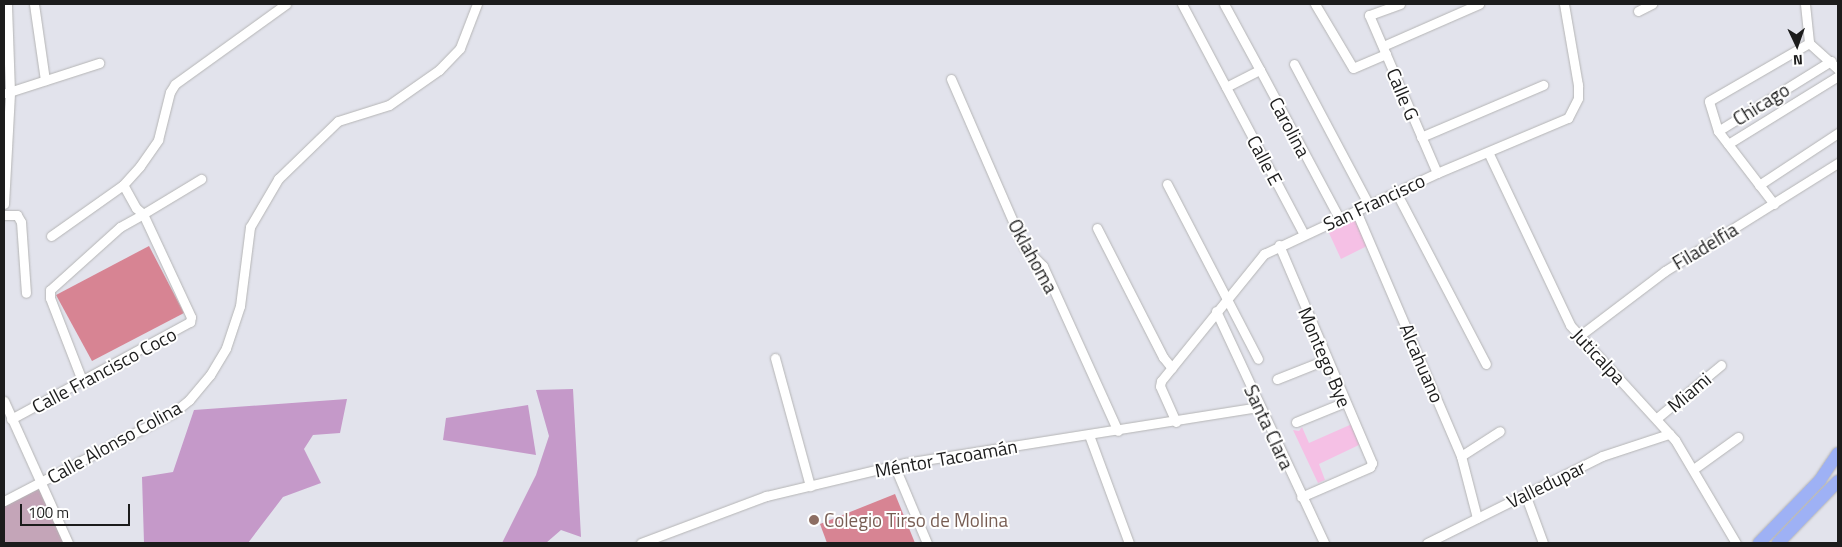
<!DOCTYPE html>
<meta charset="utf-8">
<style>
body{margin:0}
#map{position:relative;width:1842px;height:547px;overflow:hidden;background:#e2e3ec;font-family:"Titillium Web",sans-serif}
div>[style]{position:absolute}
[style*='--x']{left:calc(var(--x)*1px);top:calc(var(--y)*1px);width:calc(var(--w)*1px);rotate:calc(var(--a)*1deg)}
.forest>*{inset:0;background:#c599c9}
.cemetery>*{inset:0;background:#c4a5b8}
.park>*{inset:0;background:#f5c0e5}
.pitch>*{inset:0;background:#d78493}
.roads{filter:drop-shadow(0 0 1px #b5b5b5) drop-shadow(0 0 1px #b5b5b5)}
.street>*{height:9px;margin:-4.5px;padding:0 4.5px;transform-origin:4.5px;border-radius:4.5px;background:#fff}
.primary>*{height:12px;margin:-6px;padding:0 6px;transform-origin:6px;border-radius:6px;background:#9eb1f5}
.dots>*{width:14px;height:14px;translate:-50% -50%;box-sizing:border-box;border:2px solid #fff;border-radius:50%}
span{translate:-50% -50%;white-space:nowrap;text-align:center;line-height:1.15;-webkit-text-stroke:4px #fff;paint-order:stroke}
.street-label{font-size:19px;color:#1c1c1c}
.education-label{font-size:19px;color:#785e54}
.left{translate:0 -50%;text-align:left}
.frame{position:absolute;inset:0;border:5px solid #1c1c1c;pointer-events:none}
.north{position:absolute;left:1772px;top:20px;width:50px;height:50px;-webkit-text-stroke:4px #fff;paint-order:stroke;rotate:177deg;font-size:14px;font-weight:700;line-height:20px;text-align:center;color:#1c1c1c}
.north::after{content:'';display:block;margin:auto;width:18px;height:22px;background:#1c1c1c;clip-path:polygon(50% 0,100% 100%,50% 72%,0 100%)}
.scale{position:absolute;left:20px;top:504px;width:110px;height:22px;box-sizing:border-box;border:2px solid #1c1c1c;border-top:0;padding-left:6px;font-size:15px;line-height:18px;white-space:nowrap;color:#1c1c1c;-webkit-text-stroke:4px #fff;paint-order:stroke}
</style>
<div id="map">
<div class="forest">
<i style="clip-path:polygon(573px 389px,581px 537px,561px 530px,546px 543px,502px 543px,536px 475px,549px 436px,536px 390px)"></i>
<i style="clip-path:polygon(347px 399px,340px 433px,313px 435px,304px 449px,321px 483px,283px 497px,248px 543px,144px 543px,142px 477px,173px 472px,194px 410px)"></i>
<i style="clip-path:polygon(528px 405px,536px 455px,443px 440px,446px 418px)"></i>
</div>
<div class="cemetery">
<i style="clip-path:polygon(39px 489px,65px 543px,4px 543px,4px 506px)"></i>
</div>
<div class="park">
<i style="clip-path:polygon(1356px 219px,1369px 245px,1341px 259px,1329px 233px)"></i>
<i style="clip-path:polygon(1352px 424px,1361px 444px,1319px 464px,1325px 480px,1318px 483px,1293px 430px,1299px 431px,1302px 427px,1309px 443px)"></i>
</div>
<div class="pitch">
<i style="clip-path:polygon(149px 246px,184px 313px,92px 361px,56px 295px)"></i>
<i style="clip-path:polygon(895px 494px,915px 543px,827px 543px,820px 524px)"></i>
</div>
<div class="roads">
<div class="street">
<i style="--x:34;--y:4;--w:77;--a:81.8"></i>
<i style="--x:1182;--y:4;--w:260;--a:62.1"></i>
<i style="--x:1224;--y:4;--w:75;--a:61.4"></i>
<i style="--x:1315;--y:4;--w:74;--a:59.3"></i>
<i style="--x:1353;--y:68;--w:36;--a:-23"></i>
<i style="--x:1400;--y:4;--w:33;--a:160"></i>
<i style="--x:1369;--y:15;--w:172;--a:66.7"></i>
<i style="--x:1805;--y:4;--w:39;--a:84"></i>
<i style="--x:1638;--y:11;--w:16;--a:-27"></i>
<i style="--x:1809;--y:43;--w:39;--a:42"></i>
<i style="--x:1383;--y:46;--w:105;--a:-23.6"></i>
<i style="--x:1294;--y:64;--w:160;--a:62"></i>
<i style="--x:951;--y:79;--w:183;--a:66.5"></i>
<i style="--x:1024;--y:247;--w:27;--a:45"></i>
<i style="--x:1043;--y:266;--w:181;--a:65.6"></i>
<i style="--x:1226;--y:87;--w:38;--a:-27"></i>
<i style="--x:1260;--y:70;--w:168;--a:61.9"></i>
<i style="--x:6;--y:93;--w:98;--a:-17.9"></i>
<i style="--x:1718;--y:131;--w:133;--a:-31.8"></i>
<i style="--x:1421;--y:137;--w:133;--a:-23.1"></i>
<i style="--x:1728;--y:144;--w:129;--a:-31.7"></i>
<i style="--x:1488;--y:152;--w:191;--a:64.6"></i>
<i style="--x:1570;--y:325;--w:156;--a:47.6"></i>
<i style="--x:1675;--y:440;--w:120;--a:59.4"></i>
<i style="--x:1167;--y:184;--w:197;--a:62.5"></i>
<i style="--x:1759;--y:185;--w:95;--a:-33.4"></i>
<i style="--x:1396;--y:192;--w:194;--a:62.4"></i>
<i style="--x:4;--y:204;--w:112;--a:-86.9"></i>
<i style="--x:10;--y:92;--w:88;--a:-92"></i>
<i style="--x:1774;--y:204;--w:92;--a:-127.5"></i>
<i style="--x:1718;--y:131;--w:31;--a:-107"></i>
<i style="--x:1709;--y:101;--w:116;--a:-30.1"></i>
<i style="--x:1356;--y:211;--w:267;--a:66.8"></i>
<i style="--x:1461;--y:456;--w:64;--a:75.5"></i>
<i style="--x:4;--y:215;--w:13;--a:0"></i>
<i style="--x:17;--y:215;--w:8;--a:60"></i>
<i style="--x:21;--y:222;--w:71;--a:86"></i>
<i style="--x:1097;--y:228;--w:145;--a:62.9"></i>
<i style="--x:1163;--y:357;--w:14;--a:51"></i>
<i style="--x:51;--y:236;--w:88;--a:-35.3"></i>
<i style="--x:123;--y:185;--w:25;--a:-48"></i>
<i style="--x:140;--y:166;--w:32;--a:-55"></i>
<i style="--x:158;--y:140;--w:49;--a:-76"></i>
<i style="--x:170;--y:92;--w:9;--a:-58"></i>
<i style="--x:175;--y:84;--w:137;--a:-35.8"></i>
<i style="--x:1279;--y:245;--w:237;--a:66.9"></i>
<i style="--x:1372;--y:463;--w:4;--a:117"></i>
<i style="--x:1370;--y:467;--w:75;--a:156.5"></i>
<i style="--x:1216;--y:311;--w:256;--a:65"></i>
<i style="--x:1578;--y:337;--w:109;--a:-37.2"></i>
<i style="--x:1665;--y:271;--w:204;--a:-32"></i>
<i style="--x:775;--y:358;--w:133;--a:74.7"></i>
<i style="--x:1277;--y:379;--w:52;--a:-21.6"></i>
<i style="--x:83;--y:383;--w:91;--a:-111.2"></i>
<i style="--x:50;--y:298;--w:8;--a:-90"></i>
<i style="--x:50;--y:290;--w:94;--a:-42"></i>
<i style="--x:120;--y:227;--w:26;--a:-29"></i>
<i style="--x:143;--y:214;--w:9;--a:-139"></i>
<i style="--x:136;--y:208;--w:26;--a:-119"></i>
<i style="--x:4;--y:401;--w:156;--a:65.7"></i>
<i style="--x:1657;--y:418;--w:83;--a:-39.6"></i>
<i style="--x:11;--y:419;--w:204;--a:-28.5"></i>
<i style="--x:190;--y:322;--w:5;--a:-79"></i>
<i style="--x:191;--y:317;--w:114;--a:-115"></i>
<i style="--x:143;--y:214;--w:68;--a:-31.1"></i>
<i style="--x:1176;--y:422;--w:39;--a:-114"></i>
<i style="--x:1160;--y:386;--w:5;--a:-79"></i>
<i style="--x:1161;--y:381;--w:164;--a:-51"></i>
<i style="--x:1264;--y:254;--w:191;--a:-25.1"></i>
<i style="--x:1437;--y:173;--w:142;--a:-22.8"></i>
<i style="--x:1568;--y:118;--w:22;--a:-63"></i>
<i style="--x:1578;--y:98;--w:13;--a:-90"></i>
<i style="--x:1578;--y:85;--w:82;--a:-99.8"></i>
<i style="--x:1296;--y:422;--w:53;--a:-22.2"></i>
<i style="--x:1089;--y:435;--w:115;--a:69.7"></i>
<i style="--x:1461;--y:456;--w:46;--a:-32.7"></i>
<i style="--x:894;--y:465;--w:85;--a:67.1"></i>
<i style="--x:1695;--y:468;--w:53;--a:-35.8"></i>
<i style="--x:1525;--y:494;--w:52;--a:69.8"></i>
<i style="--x:4;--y:501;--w:191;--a:-27.5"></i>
<i style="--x:173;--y:413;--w:21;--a:-39"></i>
<i style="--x:189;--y:400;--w:33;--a:-50"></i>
<i style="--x:210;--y:375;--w:31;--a:-59"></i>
<i style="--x:226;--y:348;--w:44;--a:-71.6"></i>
<i style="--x:240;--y:306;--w:80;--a:-82.8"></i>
<i style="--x:250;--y:227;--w:56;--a:-59.7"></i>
<i style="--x:278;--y:179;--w:83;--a:-44"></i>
<i style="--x:338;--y:121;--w:53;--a:-17.4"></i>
<i style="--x:389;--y:105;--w:61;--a:-35"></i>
<i style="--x:439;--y:70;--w:30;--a:-46"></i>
<i style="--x:460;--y:48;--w:47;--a:-68.9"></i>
<i style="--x:641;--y:543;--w:134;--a:-20.6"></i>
<i style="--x:766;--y:496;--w:143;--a:-13.4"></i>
<i style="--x:905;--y:463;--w:359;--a:-9"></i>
<i style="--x:1427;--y:543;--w:195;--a:-26.4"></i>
<i style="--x:1602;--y:456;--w:71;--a:-18.2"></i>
</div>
<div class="primary">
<i style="--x:1759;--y:543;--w:88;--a:-45.9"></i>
<i style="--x:1820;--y:480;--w:32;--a:-56"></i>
<i style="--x:1778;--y:543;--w:86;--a:-45.9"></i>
</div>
</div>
<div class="dots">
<i style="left:814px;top:520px;background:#8d6e63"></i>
</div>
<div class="street-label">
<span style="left:1403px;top:94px;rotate:67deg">Calle G</span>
<span style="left:1761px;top:104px;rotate:-32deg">Chicago</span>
<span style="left:1290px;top:127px;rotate:62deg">Carolina</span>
<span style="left:1265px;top:160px;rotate:62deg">Calle E</span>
<span style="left:1374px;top:202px;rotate:-25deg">San Francisco</span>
<span style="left:1705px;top:246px;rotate:-31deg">Filadelfia</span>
<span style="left:1033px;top:256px;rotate:61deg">Oklahoma</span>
<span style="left:1599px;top:356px;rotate:47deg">Juticalpa</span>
<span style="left:1325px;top:357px;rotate:67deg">Montego Bye</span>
<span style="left:1422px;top:363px;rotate:67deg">Alcahuano</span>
<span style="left:104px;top:370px;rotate:-28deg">Calle Francisco Coco</span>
<span style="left:1689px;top:392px;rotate:-40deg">Miami</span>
<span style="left:1269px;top:427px;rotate:65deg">Santa Clara</span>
<span style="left:114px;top:442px;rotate:-29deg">Calle Alonso Colina</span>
<span style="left:946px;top:458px;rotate:-10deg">Méntor Tacoamán</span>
<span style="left:1546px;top:484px;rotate:-26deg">Valledupar</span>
</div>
<div class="education-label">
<span class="left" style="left:824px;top:520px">Colegio Tirso de Molina</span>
</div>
<div class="frame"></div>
<div class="north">N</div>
<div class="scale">100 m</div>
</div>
